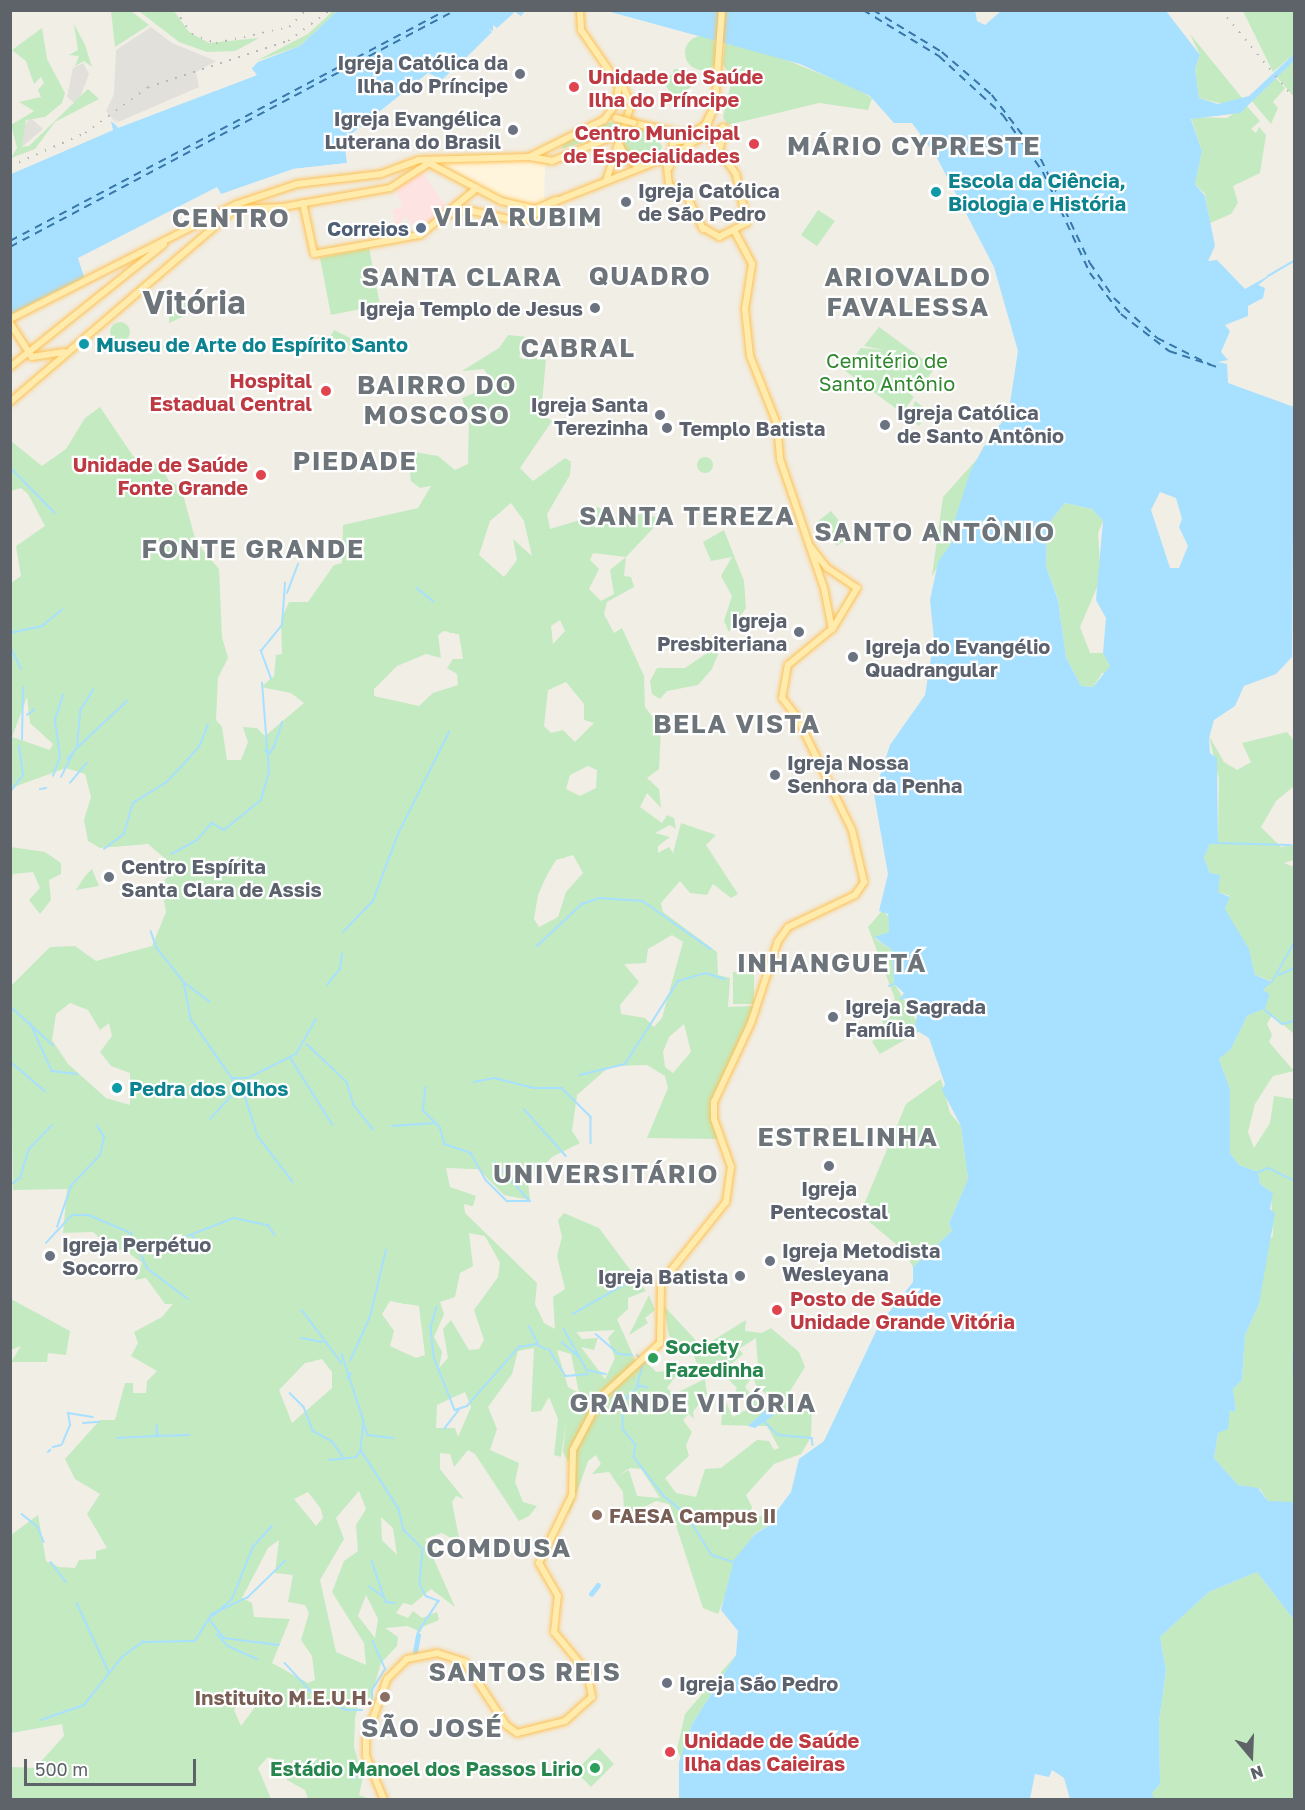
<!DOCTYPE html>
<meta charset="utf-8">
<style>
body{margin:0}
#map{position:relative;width:1305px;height:1810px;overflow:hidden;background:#f1eee6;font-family:"Golos Text",sans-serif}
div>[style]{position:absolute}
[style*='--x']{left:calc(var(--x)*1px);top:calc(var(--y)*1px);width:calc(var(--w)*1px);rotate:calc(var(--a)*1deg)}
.commercial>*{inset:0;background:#fff5dd}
.industrial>*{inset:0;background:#e2e0da}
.medical>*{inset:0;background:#fee3e3}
.green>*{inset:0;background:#c4eac1}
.round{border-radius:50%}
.water>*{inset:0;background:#a8e0ff}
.pier>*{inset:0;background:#f1eee6}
.stream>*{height:1.5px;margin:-0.75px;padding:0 0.75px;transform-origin:0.75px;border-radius:0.75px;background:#a8e0ff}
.river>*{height:4.5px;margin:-2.25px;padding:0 2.25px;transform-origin:2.25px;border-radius:2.25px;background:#a8e0ff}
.ferry>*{height:1.5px;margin-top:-0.75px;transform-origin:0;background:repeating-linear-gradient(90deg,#3676a9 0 8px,transparent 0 14px)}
.roads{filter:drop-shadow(0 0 2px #fec152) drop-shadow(0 0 2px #fec152)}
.major>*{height:6px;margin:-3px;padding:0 3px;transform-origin:3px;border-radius:3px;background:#ffecad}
.rail>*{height:1.5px;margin-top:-0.75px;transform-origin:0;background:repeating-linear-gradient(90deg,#b5b6b7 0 1.5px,transparent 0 9.5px)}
.bridges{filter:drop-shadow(0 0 2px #fec152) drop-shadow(0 0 2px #fec152)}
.major-bridge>*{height:6px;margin:-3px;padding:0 3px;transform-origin:3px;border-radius:3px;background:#ffecad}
.dots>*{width:16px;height:16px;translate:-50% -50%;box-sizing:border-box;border:3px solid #fff;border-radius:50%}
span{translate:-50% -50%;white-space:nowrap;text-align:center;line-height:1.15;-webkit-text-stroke:4.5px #fff;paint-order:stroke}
.worship-label{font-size:20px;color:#5b616d;font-weight:700}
.right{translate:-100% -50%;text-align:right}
.left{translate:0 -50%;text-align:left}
.health-label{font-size:20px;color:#be3a42;font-weight:700}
.culture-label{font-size:20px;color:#0d838f;font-weight:700}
.service-label{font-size:20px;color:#4e5e75;font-weight:700}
.park-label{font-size:20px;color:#30872d}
.leisure-label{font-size:20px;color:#27864d;font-weight:700}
.education-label{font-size:20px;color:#785e54;font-weight:700}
.district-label{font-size:26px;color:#6e757a;font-weight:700;letter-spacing:1.5px}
.town-label{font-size:32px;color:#6e757a;font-weight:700}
.frame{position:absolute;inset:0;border:12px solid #5d6368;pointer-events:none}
.north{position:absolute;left:1221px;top:1726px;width:60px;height:60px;-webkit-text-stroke:4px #fff;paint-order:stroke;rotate:161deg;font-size:16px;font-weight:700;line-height:24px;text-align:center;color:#5d6368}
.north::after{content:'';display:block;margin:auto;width:21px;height:27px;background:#5d6368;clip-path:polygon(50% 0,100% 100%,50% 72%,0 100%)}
.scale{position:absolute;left:24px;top:1759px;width:172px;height:27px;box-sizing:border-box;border:3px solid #5d6368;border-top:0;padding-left:8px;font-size:18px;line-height:21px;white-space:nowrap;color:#5d6368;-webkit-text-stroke:4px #fff;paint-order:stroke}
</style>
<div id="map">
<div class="commercial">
<i style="clip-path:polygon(525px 161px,545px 164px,544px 200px,536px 206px,498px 195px,439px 162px)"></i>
</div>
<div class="industrial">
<i style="clip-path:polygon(151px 27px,172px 43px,216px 61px,196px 72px,199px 87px,116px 123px,106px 111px,114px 94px,116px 50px)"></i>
<i style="clip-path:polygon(83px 63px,89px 74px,77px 105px,67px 97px,73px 68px)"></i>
<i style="clip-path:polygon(30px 117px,43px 129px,22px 147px,20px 134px)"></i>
</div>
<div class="medical">
<i style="clip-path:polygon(420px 169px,446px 206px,435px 220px,413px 225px,405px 217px,396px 227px,392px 210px,402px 207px,396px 190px)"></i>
</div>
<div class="green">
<i style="clip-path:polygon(111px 11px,131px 11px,149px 25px,115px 47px)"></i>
<i style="clip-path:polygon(139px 11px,174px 11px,189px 32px,209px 43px,259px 38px,235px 51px,207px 52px,179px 42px)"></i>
<i style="clip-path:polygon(333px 11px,337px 11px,300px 46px,256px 61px,308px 34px)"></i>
<i style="clip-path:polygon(1243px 11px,1294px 11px,1294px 54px,1273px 72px)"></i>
<i style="clip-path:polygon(74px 24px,85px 45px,92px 67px,84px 61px,75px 66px,79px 56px,69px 55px,78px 50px)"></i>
<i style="clip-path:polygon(42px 28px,47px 59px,65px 93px,62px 103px,45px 117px,26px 120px,22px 147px,29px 146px,88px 89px,99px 99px,55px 122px,35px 149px,11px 158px,17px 148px,11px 125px,34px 111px,19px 102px,41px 97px,38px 90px,44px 83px,41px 77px,34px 84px,26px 61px,12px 50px)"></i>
<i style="clip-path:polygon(1190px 34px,1243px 99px,1242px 101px,1227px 105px,1199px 98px,1195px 69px,1200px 55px)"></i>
<i class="round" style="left:685px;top:36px;width:34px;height:34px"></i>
<i style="clip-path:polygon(725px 42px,762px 50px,855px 88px,872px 98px,868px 110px,819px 103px,727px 125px,723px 117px,732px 80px,723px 64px)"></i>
<i style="clip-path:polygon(1294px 61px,1294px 97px,1277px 77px)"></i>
<i style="clip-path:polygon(674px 69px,684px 70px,692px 86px,675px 99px,660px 78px,672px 75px)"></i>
<i style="clip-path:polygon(1276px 78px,1285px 88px,1273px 102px,1278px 108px,1271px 124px,1251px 100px)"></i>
<i style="clip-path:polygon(1246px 105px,1260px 121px,1251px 129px,1256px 133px,1259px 127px,1266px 135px,1260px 173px,1233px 186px,1238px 203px,1231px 214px,1210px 223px,1205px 194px,1195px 184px,1202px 151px,1191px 117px,1227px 118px)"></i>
<i style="clip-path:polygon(611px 122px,623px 124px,621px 132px,561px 149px,568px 138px)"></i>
<i style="clip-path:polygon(629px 124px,654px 131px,662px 147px,657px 156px,632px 161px,623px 147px)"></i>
<i style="clip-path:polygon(818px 210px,835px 221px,817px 246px,801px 235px)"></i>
<i style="clip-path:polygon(369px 248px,380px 305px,331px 315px,320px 258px)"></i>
<i style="clip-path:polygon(189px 297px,196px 302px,191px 313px,169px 323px,170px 310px)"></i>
<i class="round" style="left:110px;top:322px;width:20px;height:20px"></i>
<i style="clip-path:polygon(879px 327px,935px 368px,918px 391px,908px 384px,904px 389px,914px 397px,902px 413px,844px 370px,861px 348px,884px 350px,864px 346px)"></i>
<i style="clip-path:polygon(334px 330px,352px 339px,353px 353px,329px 339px)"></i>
<i style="clip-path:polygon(evenodd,508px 335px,527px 337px,519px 357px,524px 359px,547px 348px,541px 414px,552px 421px,520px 468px,533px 481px,565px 458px,571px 462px,570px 475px,547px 514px,550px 529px,583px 519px,598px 507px,617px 519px,646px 513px,661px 520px,626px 557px,624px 576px,631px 577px,634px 587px,607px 602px,604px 614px,614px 633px,622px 628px,644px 676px,645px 707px,661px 728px,659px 769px,647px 778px,659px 789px,661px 808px,647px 793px,640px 807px,662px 823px,667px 815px,674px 818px,676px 829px,670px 825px,655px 833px,670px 837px,658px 846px,658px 853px,669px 847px,673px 853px,681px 823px,716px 835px,706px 845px,738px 894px,731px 898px,713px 884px,707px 895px,690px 893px,680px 881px,661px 903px,663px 912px,717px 952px,718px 975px,730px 978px,728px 1007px,754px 1006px,710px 1106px,719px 1139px,647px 1138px,668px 1088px,665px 1076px,647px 1065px,610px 1066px,577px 1095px,572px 1131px,580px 1143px,552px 1157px,528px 1183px,530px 1200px,504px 1195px,478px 1169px,446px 1168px,450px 1187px,476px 1196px,473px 1206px,464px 1204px,465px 1213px,537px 1283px,535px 1304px,544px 1323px,555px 1329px,553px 1297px,565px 1289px,557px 1256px,562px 1237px,558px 1220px,564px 1213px,599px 1228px,646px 1291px,628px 1298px,628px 1309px,617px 1319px,636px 1362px,598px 1396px,568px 1462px,563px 1452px,566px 1422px,561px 1457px,554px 1455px,558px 1419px,549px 1397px,541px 1411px,531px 1412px,534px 1348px,518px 1351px,512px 1374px,488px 1407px,497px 1429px,490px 1450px,519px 1463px,515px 1482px,523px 1502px,537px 1506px,529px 1516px,519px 1521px,475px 1454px,468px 1450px,454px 1467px,450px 1454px,440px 1453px,440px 1469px,464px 1499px,456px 1496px,452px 1502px,460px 1543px,442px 1533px,425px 1539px,455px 1607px,431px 1589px,412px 1605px,403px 1603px,396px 1613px,408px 1618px,413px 1611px,422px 1618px,437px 1612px,439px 1620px,422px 1627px,421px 1632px,407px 1626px,385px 1628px,398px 1637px,397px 1646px,381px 1663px,371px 1697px,359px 1703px,355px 1718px,354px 1747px,363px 1777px,359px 1795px,370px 1799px,308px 1799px,305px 1790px,287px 1780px,287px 1764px,268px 1757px,258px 1768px,271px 1799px,11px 1799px,11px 1767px,35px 1768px,64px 1736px,62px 1724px,11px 1733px,11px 1535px,38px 1515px,46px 1561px,59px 1567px,75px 1568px,79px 1560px,96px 1559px,96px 1551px,107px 1548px,87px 1514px,100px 1494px,75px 1479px,65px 1459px,100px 1420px,115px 1420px,125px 1383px,133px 1383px,133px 1393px,146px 1393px,147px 1381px,157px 1371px,131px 1356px,138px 1343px,134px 1332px,162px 1317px,173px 1304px,165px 1304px,146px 1278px,135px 1280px,142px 1263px,126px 1251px,111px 1248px,93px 1232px,63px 1233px,67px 1189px,13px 1190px,10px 987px,50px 947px,75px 946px,96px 961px,152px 946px,166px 912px,161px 884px,176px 868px,148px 844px,100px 848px,88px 841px,84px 820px,91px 797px,85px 774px,66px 768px,11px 788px,11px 583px,21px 576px,16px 546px,45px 526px,28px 494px,21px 488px,11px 491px,11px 441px,42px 466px,66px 449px,85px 418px,100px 407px,133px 456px,161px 466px,169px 481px,181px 487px,196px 542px,219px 569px,222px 637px,228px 658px,218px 678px,216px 720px,222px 727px,227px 760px,241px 760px,248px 742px,243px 727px,257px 728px,265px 736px,304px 703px,291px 693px,261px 687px,274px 676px,276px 655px,282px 654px,281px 620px,289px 602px,308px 602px,334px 565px,342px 563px,343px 525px,418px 508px,431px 486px,420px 488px,411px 481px,408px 451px,438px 456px,455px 470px,468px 464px,469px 417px,462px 398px,494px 385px,484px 369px,462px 371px,499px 348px,508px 335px,511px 503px,524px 521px,532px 556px,513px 539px,517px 560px,504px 577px,479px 555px,490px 521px,511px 503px,508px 335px,593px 553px,626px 557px,610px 570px,614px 594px,601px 601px,589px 589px,599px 569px,590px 560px,593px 553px,508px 335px,560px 620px,565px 631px,553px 644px,551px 626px,560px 620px,508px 335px,444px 631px,459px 634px,463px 659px,453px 659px,447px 668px,457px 674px,458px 685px,433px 693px,419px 706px,374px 696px,374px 689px,397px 666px,426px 654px,441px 658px,438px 635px,444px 631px,508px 335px,566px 682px,584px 704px,584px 720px,594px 723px,575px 742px,563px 730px,551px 733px,544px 726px,548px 690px,566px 682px,508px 335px,27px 697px,30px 723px,53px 744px,50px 750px,12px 737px,27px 697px,508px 335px,588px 766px,597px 770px,596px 788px,580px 796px,566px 789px,570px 775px,588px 766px,508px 335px,573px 855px,583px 873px,566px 892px,558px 917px,539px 927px,534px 919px,538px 895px,547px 875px,556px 860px,573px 855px,508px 335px,672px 935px,683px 942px,662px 1018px,654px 1027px,645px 1018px,621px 1014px,620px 1005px,639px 982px,624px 964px,646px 963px,648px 949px,672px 935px,508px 335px,70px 1003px,88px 1010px,100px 1030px,109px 1023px,112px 1036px,100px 1052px,111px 1066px,130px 1073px,130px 1105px,106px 1098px,68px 1064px,52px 1040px,56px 1014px,70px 1003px,508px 335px,684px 1024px,691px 1052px,673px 1073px,665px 1067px,663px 1052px,669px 1037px,684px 1024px,508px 335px,469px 1233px,485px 1236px,500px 1263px,498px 1277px,474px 1310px,484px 1340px,479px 1349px,469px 1350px,451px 1320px,443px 1329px,448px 1358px,439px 1368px,442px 1352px,434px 1337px,444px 1314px,440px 1302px,455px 1297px,460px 1273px,473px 1266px,469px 1233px,508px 335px,390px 1301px,419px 1306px,425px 1355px,416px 1358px,390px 1346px,394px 1331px,382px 1314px,390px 1301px,508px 335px,615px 1330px,608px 1338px,615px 1358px,605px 1379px,581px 1347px,594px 1350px,598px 1338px,582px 1339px,576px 1332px,615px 1330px,508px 335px,557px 1350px,571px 1354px,579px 1393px,568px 1387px,557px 1350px,508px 335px,322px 1359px,332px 1372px,332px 1388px,292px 1423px,279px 1390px,305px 1363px,322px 1359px,508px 335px,465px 1392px,471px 1407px,458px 1437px,455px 1428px,436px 1428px,437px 1405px,465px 1392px,508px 335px,359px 1491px,366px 1509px,356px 1525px,358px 1551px,344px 1561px,332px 1592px,364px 1643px,366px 1665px,336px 1652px,320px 1580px,344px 1539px,336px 1518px,359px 1491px,508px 335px,308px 1492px,321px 1509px,323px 1518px,316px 1526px,294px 1499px,308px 1492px,508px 335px,381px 1517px,393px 1528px,397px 1555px,382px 1540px,381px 1517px,508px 335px,279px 1540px,275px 1573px,293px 1575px,288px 1602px,305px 1605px,309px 1613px,301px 1640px,312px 1656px,315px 1680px,308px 1683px,272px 1663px,290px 1619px,254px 1617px,252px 1603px,242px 1598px,268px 1548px,279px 1540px,508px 335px,366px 1595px,378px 1619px,375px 1638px,358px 1616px,366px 1595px,508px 335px,246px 1693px,258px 1703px,241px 1726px,234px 1710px,246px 1693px)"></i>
<i style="clip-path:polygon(915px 401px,929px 411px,919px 426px,905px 415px,910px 415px)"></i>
<i class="round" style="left:697px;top:457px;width:16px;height:16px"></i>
<i style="clip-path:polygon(977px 459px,955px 522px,959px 532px,932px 576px,943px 497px)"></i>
<i style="clip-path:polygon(1065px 503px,1092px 509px,1103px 521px,1098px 533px,1101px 578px,1080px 627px,1090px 653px,1103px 653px,1110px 663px,1108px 673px,1102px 673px,1093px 687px,1081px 686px,1066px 657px,1058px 599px,1046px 566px,1047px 525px)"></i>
<i style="clip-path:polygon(831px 511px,851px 535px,837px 546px,817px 522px)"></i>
<i style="clip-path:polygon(724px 530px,744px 581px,746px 608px,729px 632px,724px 621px,732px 596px,721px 576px,732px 557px,711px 561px,703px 542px)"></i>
<i style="clip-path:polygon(723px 642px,712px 669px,698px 685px,667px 691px,660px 699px,652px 694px,650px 681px,657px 668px,685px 668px)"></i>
<i style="clip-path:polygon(1287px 732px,1294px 741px,1294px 786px,1276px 801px,1261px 827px,1281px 847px,1294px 845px,1294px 860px,1284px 863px,1294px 867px,1294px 1034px,1272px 1015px,1267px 1024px,1272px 1035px,1269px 1042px,1294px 1071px,1273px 1076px,1255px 1104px,1248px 1132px,1254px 1148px,1270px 1123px,1274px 1096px,1294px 1099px,1294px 1508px,1268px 1501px,1260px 1489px,1238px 1485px,1214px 1458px,1218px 1433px,1226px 1428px,1230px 1409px,1236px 1412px,1233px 1389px,1242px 1380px,1245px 1335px,1259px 1304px,1266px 1243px,1273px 1236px,1271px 1192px,1260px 1184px,1258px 1172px,1239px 1165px,1230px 1153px,1230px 1089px,1219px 1059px,1231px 1049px,1247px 1016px,1264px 1008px,1270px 994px,1263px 990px,1271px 981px,1255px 975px,1249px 950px,1225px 910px,1230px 896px,1218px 892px,1217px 875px,1210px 873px,1204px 858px,1210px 844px,1218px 844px,1219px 779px,1209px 736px,1224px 762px,1237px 770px,1251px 762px,1242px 743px)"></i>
<i style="clip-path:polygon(11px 847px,45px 852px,61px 863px,61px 874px,49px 880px,51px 900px,40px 914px,29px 900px,40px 888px,33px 872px,13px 874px,11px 885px)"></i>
<i style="clip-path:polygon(92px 869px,99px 886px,76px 890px,85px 876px)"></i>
<i style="clip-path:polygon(883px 910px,889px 918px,889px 932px,874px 938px,892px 950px,894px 983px,922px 1030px,880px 1054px,872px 1042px,884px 1027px,880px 1013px,895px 999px,868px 927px)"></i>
<i style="clip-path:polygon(733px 972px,754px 973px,754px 1004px,733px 1004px)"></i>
<i style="clip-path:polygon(941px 1079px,950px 1113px,961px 1126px,968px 1179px,949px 1223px,952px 1231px,913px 1267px,904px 1251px,860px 1214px,906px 1104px)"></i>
<i style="clip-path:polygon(649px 1295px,655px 1310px,645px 1318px,648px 1323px,629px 1335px)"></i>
<i style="clip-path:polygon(11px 1299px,70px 1331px,66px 1355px,48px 1353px,47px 1362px,11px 1362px,21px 1346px,11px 1350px)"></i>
<i style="clip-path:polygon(evenodd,664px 1306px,702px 1347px,746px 1320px,745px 1331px,762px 1333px,771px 1328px,799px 1352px,805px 1367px,787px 1396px,797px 1412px,812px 1406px,811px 1437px,801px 1454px,774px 1464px,746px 1495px,752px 1507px,749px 1519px,771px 1513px,775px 1522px,755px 1533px,741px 1554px,718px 1614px,703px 1608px,669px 1504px,656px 1501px,635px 1512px,624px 1509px,623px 1492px,609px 1472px,592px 1474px,601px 1464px,596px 1455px,588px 1461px,569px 1515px,574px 1455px,583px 1435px,606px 1394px,645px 1360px,656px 1372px,674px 1370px,677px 1374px,667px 1388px,674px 1394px,705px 1379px,707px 1394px,693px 1412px,694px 1419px,689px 1414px,683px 1420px,692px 1432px,686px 1445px,689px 1456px,665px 1478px,676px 1493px,696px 1497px,705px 1469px,721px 1468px,757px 1440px,769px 1441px,774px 1450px,779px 1448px,767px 1426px,721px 1425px,724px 1398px,733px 1417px,746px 1410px,747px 1401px,743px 1393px,733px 1397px,737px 1388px,713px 1364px,697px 1364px,693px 1353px,669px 1336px,664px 1306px,756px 1338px,758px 1367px,749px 1366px,756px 1385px,772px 1399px,764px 1411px,745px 1387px,752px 1377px,741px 1378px,738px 1370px,728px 1367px,743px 1354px,739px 1349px,756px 1338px,664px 1306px,630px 1468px,641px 1469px,660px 1498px,637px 1496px,629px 1470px,618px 1476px,630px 1468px)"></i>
<i style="clip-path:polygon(1257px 1572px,1294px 1620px,1294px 1799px,1154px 1800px,1152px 1793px,1160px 1784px,1159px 1721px,1166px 1671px,1160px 1637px,1209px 1592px)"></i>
<i style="clip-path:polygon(736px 1655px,692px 1724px,681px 1759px,677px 1749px,685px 1714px)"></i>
<i style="clip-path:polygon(599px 1748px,614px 1764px,591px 1787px,575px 1771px)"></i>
</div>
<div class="water">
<i style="clip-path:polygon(evenodd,975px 10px,977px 21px,985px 25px,1001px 11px,1166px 11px,1200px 55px,1195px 69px,1199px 98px,1218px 104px,1249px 96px,1294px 54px,1294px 61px,1240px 113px,1191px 119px,1202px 151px,1195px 184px,1205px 196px,1215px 246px,1208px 261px,1217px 260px,1245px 289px,1275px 272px,1258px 285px,1265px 288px,1263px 298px,1248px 306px,1248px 316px,1225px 325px,1230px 331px,1221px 352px,1228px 360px,1218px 362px,1227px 364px,1228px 383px,1294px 407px,1292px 657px,1276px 674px,1244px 686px,1235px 706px,1214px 720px,1209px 738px,1210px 753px,1217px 758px,1218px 844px,1210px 844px,1204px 858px,1210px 873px,1220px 875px,1218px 892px,1230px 897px,1225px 909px,1249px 949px,1255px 975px,1272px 982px,1263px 990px,1270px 994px,1265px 1008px,1247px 1016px,1231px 1049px,1219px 1059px,1230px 1089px,1230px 1153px,1239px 1165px,1258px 1172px,1260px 1184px,1273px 1193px,1270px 1209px,1275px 1213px,1259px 1304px,1245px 1335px,1242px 1380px,1233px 1389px,1236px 1412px,1230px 1410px,1228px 1429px,1218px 1433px,1214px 1458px,1238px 1485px,1258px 1488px,1268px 1501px,1294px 1502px,1294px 1620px,1257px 1572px,1209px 1592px,1160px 1637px,1166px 1671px,1159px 1721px,1160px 1784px,1152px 1793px,1154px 1799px,1070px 1799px,1064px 1778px,1052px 1770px,1049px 1777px,1035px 1774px,1030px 1799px,679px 1800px,679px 1762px,692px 1724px,736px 1655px,738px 1631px,721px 1610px,734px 1560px,755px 1534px,775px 1522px,774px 1515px,791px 1492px,799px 1459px,824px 1441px,879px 1325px,913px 1282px,913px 1267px,952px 1231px,949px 1223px,968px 1179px,961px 1126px,942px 1090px,945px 1084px,929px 1038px,914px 1029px,917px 1017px,907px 998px,899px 1000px,904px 993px,894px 984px,892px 950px,874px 937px,889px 932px,889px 923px,888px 914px,879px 911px,888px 874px,874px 794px,890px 745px,925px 695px,934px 639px,930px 600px,938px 562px,959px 532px,953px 526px,970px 472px,990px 435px,1008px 416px,1018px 351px,994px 267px,936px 156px,912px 123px,894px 123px,870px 96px,800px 64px,607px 11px,975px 10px,1160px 492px,1176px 498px,1182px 519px,1179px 527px,1188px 546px,1179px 568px,1170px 568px,1151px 510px,1160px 492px,975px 10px,1065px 503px,1092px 509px,1103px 521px,1096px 600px,1106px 618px,1103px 653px,1110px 666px,1093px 687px,1081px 686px,1066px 657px,1058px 600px,1046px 566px,1047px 525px,1065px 503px)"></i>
<i style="clip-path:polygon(337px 11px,525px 11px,521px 16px,515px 12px,442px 80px,428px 73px,344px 140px,348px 163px,293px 169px,221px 194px,217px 187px,78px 258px,84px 277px,11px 314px,11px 174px,113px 130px,111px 121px,118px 127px,254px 76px,251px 69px,258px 62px,300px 46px)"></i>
<i style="clip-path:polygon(767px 1409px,774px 1415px,755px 1428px,748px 1426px)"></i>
</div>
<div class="pier">
<i style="clip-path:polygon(515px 12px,519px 18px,510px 18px,444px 83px,429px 76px,347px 141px,350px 165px,282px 176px,293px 169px,347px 163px,344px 140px,428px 73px,442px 80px,457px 66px,442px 52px,458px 66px,492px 32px,488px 29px,493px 31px,493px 25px,497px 28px)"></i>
<i style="clip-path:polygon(250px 66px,257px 75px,118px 128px,115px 119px,120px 124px,250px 74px)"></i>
<i style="clip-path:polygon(110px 122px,113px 130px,11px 174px,109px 128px)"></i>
</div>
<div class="stream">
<i style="--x:1268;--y:276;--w:30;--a:-30"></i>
<i style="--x:10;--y:467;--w:64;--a:45.6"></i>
<i style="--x:661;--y:518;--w:5;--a:-37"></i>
<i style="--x:655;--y:523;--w:6;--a:-45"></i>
<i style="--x:417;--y:588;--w:21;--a:39"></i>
<i style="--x:287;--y:593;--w:31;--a:-69"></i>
<i style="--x:10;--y:633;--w:33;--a:-12"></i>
<i style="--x:42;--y:626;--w:26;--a:-39"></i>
<i style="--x:10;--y:645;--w:26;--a:65"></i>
<i style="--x:271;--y:679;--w:30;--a:-110"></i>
<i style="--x:261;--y:651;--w:33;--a:-51"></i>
<i style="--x:282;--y:625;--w:42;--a:-85.9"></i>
<i style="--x:27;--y:715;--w:9;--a:-36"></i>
<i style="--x:22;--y:740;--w:52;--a:-88.9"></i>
<i style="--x:78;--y:747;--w:67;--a:-43.2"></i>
<i style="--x:265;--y:750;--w:6;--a:31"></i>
<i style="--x:270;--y:753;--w:7;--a:-56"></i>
<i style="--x:274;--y:747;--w:26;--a:-72"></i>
<i style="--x:68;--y:759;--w:14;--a:-51"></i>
<i style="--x:77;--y:748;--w:37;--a:-85"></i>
<i style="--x:80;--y:711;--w:25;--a:-58"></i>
<i style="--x:53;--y:776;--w:20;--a:-70"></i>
<i style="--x:60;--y:757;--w:37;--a:-98"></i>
<i style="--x:55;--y:720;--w:26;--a:-72"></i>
<i style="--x:61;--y:777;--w:29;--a:-63"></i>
<i style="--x:70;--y:783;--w:26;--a:-50"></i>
<i style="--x:10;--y:784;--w:17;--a:90"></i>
<i style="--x:40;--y:789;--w:6;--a:-9"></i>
<i style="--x:11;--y:791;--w:20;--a:-53"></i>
<i style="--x:23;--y:775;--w:29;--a:-98"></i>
<i style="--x:1217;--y:843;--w:74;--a:1.5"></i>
<i style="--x:104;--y:849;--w:25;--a:-37"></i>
<i style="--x:124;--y:834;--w:32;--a:-74"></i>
<i style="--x:133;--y:803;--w:40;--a:-32"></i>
<i style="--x:167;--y:782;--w:47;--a:-47.6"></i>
<i style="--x:199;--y:747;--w:24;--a:-68"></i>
<i style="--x:172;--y:854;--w:29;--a:-29"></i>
<i style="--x:197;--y:840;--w:23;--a:-49"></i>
<i style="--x:212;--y:823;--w:14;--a:30"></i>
<i style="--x:224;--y:830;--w:48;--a:-39"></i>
<i style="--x:261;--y:800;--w:29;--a:-74"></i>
<i style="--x:269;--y:772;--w:89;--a:-94.5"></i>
<i style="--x:151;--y:931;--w:18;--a:71"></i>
<i style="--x:157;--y:948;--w:43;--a:51.5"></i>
<i style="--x:184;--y:982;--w:38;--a:79"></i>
<i style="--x:191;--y:1019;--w:72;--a:55.2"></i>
<i style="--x:232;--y:1078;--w:16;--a:0"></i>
<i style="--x:248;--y:1078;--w:54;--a:-26.6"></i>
<i style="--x:296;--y:1054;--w:40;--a:-60.3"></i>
<i style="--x:343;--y:932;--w:43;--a:-45.9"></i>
<i style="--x:373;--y:901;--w:72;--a:-69.5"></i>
<i style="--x:398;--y:834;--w:114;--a:-63.4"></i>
<i style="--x:537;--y:946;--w:62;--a:-43"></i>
<i style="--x:582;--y:904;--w:18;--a:-19"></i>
<i style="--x:599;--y:898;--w:44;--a:3.9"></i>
<i style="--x:643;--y:901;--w:83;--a:35.2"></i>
<i style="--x:1279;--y:975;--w:17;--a:-25"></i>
<i style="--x:1272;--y:982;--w:45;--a:-60.6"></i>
<i style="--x:185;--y:983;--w:31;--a:37"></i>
<i style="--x:327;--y:985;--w:21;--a:-51"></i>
<i style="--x:340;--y:969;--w:15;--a:-82"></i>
<i style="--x:889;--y:986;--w:5;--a:-22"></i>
<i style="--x:10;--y:1006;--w:58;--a:42.2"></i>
<i style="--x:1263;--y:1008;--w:25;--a:40"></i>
<i style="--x:1282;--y:1024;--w:12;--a:-14"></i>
<i style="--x:30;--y:1022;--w:54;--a:65.8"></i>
<i style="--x:52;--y:1071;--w:25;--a:7"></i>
<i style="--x:307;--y:1044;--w:55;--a:43.5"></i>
<i style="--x:347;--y:1082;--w:24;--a:73"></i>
<i style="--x:354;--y:1105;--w:31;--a:52"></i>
<i style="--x:290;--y:1057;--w:80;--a:57.7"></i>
<i style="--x:10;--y:1061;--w:46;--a:40.6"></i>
<i style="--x:580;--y:1075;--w:46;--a:-13.7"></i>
<i style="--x:625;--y:1064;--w:98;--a:-57.4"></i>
<i style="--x:678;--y:981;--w:29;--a:-16"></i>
<i style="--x:706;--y:973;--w:20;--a:18"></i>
<i style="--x:240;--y:1080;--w:59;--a:72.2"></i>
<i style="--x:258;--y:1136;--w:58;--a:52.7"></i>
<i style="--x:474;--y:1082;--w:21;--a:-11"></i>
<i style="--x:495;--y:1078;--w:40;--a:14.4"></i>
<i style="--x:534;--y:1088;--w:28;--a:0"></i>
<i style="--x:562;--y:1088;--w:41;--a:45"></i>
<i style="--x:591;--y:1117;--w:26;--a:90"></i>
<i style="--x:426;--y:1087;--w:23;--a:97"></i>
<i style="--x:423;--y:1110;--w:24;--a:45"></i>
<i style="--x:440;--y:1127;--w:18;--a:74"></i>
<i style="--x:445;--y:1144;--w:28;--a:19"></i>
<i style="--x:471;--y:1153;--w:31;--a:61"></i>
<i style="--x:486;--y:1180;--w:30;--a:45"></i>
<i style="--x:507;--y:1201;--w:23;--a:0"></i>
<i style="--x:524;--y:1109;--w:63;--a:48.2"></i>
<i style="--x:210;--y:1119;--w:34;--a:-47"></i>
<i style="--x:233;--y:1094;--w:16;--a:-94"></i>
<i style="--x:392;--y:1126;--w:43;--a:-4"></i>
<i style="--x:495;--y:1162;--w:52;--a:48.1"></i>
<i style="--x:1258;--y:1172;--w:12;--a:-20"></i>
<i style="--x:1269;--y:1168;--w:28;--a:27"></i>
<i style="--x:10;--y:1185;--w:12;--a:-35"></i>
<i style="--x:20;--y:1178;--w:30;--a:-73"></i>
<i style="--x:29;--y:1149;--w:33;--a:-46"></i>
<i style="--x:57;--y:1227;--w:43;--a:-71.1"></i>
<i style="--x:71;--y:1186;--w:42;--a:-46.9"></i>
<i style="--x:100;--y:1155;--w:18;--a:-77"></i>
<i style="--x:104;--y:1137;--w:13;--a:-122"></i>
<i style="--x:193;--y:1236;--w:17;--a:54"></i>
<i style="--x:134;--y:1239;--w:19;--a:39"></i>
<i style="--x:149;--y:1251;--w:91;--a:-21.2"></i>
<i style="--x:234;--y:1218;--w:35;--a:12"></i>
<i style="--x:268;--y:1225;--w:12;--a:55"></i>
<i style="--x:46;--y:1243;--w:38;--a:-47"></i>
<i style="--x:72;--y:1215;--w:17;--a:0"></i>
<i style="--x:89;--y:1215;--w:46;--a:23.2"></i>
<i style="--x:131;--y:1233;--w:38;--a:65"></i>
<i style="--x:147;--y:1268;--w:51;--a:37.1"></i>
<i style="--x:437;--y:1307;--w:22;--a:106"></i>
<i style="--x:431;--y:1328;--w:29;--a:84"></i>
<i style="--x:434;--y:1357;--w:57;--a:68.4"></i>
<i style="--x:455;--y:1410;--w:13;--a:-18"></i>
<i style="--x:467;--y:1406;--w:79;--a:-48.6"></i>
<i style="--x:519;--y:1347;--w:17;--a:-10"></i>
<i style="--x:536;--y:1344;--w:11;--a:27"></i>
<i style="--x:302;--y:1310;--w:66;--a:53"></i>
<i style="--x:573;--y:1314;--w:78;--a:-29.8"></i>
<i style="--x:529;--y:1326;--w:19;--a:62"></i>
<i style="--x:564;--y:1329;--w:47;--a:60.7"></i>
<i style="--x:587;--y:1370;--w:19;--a:12"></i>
<i style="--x:596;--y:1334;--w:30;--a:41"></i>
<i style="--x:619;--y:1354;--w:13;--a:4"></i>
<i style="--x:301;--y:1338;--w:22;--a:10"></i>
<i style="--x:562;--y:1342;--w:23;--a:41"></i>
<i style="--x:549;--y:1349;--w:32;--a:58"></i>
<i style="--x:566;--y:1376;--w:22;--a:-5"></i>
<i style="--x:1294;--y:1352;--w:21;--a:90"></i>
<i style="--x:342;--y:1354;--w:71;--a:71.8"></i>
<i style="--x:364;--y:1421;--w:29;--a:96"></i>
<i style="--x:361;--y:1450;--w:70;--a:57.2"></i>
<i style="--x:399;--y:1509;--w:22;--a:77"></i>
<i style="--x:404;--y:1530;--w:27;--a:45"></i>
<i style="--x:423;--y:1549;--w:35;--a:95"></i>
<i style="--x:420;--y:1584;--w:13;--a:63"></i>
<i style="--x:426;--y:1596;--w:14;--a:21"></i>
<i style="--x:439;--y:1601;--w:38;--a:123"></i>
<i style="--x:637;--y:1355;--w:4;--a:34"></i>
<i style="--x:350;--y:1361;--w:48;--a:-65.6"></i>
<i style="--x:370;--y:1317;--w:69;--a:-76.6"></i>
<i style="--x:347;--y:1378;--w:6;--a:-51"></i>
<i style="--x:637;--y:1386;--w:24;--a:-75"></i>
<i style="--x:647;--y:1388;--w:7;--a:-164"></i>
<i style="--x:640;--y:1386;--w:24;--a:135"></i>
<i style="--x:623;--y:1403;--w:26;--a:90"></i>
<i style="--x:623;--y:1429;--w:21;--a:51"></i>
<i style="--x:636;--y:1445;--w:12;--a:99"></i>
<i style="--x:634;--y:1457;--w:49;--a:52.4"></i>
<i style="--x:664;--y:1496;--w:28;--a:39"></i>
<i style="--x:686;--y:1514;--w:49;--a:57.6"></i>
<i style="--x:712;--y:1555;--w:22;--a:18"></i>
<i style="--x:611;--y:1390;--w:15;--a:23"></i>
<i style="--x:290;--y:1393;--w:20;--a:45"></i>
<i style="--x:304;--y:1407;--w:26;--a:69"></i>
<i style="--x:313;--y:1431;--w:21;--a:28"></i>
<i style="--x:332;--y:1441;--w:19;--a:55"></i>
<i style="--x:650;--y:1398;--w:3;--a:18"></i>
<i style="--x:764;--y:1421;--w:20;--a:45"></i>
<i style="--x:778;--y:1435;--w:34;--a:5"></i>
<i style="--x:812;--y:1438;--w:7;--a:82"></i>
<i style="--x:83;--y:1423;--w:16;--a:-4"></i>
<i style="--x:365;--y:1426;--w:9;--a:72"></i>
<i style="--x:368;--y:1435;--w:25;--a:7"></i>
<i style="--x:444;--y:1429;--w:23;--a:-52"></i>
<i style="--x:117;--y:1438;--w:39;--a:-3"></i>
<i style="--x:156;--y:1436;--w:10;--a:-84"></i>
<i style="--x:157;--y:1426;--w:10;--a:84"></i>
<i style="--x:158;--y:1436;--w:31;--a:-2"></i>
<i style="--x:62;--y:1444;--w:21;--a:-67"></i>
<i style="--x:70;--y:1425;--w:12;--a:-99"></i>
<i style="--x:68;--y:1413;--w:25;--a:9"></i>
<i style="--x:53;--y:1447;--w:8;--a:-14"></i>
<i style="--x:48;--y:1452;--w:3;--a:-45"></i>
<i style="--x:329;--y:1460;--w:27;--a:-6"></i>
<i style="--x:356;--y:1457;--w:8;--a:-50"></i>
<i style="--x:22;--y:1514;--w:21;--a:39"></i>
<i style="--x:38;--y:1527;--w:16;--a:68"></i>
<i style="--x:372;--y:1561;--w:43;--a:71.1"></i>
<i style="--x:386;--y:1602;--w:9;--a:6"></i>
<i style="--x:51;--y:1562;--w:25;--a:53"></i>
<i style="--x:369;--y:1586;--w:17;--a:36"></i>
<i style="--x:77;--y:1603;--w:76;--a:65.1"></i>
<i style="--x:213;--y:1616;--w:25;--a:-42"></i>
<i style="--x:232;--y:1599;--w:56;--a:-68"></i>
<i style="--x:253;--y:1547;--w:28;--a:-48"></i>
<i style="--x:210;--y:1620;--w:23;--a:52"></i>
<i style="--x:224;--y:1638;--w:55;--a:7.3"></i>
<i style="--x:217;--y:1634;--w:16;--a:47"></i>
<i style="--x:228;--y:1646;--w:32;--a:24"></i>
<i style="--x:373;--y:1641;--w:30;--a:66"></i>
<i style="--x:285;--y:1663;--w:47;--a:47.6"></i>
<i style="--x:317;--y:1698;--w:31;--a:22"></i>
<i style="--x:346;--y:1710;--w:16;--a:0"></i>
<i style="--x:372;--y:1690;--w:25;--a:-58"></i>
<i style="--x:372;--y:1704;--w:13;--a:-90"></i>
<i style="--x:41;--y:1720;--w:46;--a:-19.2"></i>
<i style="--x:84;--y:1705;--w:61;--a:-51.6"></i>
<i style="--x:122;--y:1657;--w:26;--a:-36"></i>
<i style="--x:143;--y:1642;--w:52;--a:-1.1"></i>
<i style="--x:195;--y:1641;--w:32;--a:-58"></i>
<i style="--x:212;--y:1614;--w:38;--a:-25"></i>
<i style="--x:247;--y:1598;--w:53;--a:-44.2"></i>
<i style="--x:352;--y:1779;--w:17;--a:-36"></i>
</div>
<div class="river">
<i style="--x:591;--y:1594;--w:11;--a:-52"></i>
<i style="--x:415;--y:1652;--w:17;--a:-80"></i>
</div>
<div class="ferry">
<i style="--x:646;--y:10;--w:1;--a:0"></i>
<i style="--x:863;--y:10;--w:89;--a:31.2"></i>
<i style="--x:939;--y:56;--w:87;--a:42.7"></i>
<i style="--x:1003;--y:115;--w:70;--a:54.9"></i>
<i style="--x:1043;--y:172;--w:111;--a:65"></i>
<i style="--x:1090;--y:273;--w:51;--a:52.9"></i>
<i style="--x:1121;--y:314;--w:61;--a:37.6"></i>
<i style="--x:1169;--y:351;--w:51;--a:18.4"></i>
<i style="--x:873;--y:10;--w:81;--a:31.3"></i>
<i style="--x:942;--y:52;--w:66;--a:40.7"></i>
<i style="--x:992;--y:95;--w:81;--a:52.6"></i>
<i style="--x:1041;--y:159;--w:115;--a:64.8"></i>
<i style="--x:1090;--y:263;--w:42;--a:55.6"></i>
<i style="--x:1114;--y:298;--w:59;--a:42.9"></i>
<i style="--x:1157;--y:338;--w:60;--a:26.6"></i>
<i style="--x:10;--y:241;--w:493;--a:-27.9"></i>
<i style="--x:10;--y:247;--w:505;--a:-27.99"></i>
</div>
<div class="roads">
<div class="major">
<i style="--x:633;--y:123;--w:57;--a:12.1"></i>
<i style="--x:689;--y:135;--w:19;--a:-32"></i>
<i style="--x:705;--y:125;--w:13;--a:-63"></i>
<i style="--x:620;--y:146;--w:15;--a:62"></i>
<i style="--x:627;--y:159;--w:15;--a:32"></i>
<i style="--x:720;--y:147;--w:19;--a:-74"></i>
<i style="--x:530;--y:157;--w:22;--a:10"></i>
<i style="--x:552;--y:161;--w:78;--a:-21.9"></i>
<i style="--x:666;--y:157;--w:28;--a:84"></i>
<i style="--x:669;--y:185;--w:21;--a:31"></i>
<i style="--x:687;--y:196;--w:37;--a:64"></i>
<i style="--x:670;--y:167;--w:25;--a:-83"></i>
<i style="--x:673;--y:142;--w:23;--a:-7"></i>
<i style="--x:607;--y:178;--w:77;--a:-71.8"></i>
<i style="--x:631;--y:105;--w:26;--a:-113"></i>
<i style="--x:554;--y:202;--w:130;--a:-21.6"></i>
<i style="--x:675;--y:154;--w:33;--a:-33"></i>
<i style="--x:703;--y:136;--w:33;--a:-69"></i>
<i style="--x:715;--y:105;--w:95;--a:-85.8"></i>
<i style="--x:303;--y:203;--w:52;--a:77.8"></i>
<i style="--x:314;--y:254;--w:108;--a:-10.2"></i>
<i style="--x:420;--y:235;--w:74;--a:-39.5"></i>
<i style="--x:445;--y:215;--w:24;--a:-12"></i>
<i style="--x:468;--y:210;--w:55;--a:12.5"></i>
<i style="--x:522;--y:222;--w:28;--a:-30"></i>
<i style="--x:702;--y:227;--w:20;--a:30"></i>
<i style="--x:719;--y:237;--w:31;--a:-27"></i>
<i style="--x:747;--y:223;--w:50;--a:-102.7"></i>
<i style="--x:736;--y:174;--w:43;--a:-125.5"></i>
<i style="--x:711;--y:139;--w:17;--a:-45"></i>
<i style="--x:734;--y:230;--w:38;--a:62"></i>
<i style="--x:752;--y:264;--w:46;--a:98.8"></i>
<i style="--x:745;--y:309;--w:47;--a:83.9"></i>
<i style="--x:750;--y:356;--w:73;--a:68.3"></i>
<i style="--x:777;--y:424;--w:35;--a:85"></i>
<i style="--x:780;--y:459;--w:136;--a:71.2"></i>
<i style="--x:824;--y:588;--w:42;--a:79"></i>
<i style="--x:10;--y:319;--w:254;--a:-26.9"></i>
<i style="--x:237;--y:204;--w:63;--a:-18.4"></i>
<i style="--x:297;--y:184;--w:85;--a:-6.8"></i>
<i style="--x:381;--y:174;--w:40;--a:-20.2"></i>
<i style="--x:419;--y:160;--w:110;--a:-1.6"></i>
<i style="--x:529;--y:157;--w:84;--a:-26.3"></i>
<i style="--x:604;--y:120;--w:20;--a:-53"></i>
<i style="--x:616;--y:104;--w:19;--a:-81"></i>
<i style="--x:619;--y:85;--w:67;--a:-124.6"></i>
<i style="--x:581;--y:30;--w:20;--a:-93"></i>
<i style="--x:10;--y:323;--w:40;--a:57.1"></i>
<i style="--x:32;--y:357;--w:32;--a:-9"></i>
<i style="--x:10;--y:367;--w:197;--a:-38.6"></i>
<i style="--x:10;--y:402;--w:296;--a:-40.6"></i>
<i style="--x:235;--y:209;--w:48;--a:-2.4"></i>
<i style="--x:283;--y:207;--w:109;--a:-10.1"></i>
<i style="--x:390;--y:188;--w:46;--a:-32.7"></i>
<i style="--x:429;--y:163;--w:81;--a:27.8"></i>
<i style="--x:501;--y:201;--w:35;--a:13"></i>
<i style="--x:535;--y:209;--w:23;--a:-23"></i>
<i style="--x:384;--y:1800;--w:48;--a:-112.2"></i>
<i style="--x:366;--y:1756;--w:18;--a:-90"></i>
<i style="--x:366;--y:1738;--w:63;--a:-70.4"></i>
<i style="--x:387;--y:1679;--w:28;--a:-45"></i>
<i style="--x:407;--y:1659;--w:31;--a:-11"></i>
<i style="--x:437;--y:1653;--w:29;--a:18"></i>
<i style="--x:465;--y:1662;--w:75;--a:56.9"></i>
<i style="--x:506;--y:1725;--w:14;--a:36"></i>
<i style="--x:517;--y:1733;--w:49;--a:-14"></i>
<i style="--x:565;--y:1721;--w:36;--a:-42"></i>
<i style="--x:592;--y:1697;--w:25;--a:-101"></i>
<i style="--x:587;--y:1672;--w:52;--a:-129.5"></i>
<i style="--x:554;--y:1632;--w:36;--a:-84"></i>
<i style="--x:558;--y:1596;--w:38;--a:-120"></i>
<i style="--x:539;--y:1563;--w:76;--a:-64.1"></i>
<i style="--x:572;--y:1495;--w:45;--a:-88.7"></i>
<i style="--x:573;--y:1450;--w:60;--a:-62.2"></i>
<i style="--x:601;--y:1397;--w:80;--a:-42.5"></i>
<i style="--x:660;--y:1343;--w:60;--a:-89"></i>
<i style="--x:661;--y:1283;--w:104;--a:-51.3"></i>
<i style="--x:726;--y:1202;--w:35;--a:-82"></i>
<i style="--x:731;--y:1167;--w:51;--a:-109.5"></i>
<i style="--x:714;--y:1119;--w:17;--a:-90"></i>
<i style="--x:714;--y:1102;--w:87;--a:-64.9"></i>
<i style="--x:751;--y:1023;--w:86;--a:-71.8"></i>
<i style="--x:778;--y:941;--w:17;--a:-54"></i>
<i style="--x:788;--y:927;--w:74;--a:-25.5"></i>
<i style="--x:855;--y:895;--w:16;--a:-55"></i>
<i style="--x:864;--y:882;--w:53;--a:-103"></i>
<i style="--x:852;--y:830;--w:126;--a:-116"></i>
<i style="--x:797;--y:717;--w:24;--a:-128"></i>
<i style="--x:782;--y:698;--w:34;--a:-80"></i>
<i style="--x:788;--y:665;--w:58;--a:-39.4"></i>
<i style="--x:833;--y:628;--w:47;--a:-59"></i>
<i style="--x:857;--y:588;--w:36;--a:-146"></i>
<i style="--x:827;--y:568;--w:28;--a:-128"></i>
</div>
</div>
<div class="rail">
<i style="--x:175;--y:10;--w:29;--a:55"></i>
<i style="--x:192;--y:34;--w:26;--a:21"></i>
<i style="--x:216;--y:43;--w:75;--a:-12.4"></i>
<i style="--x:289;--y:27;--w:24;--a:-45"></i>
<i style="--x:1221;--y:10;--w:114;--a:50.3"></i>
<i style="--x:10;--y:166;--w:82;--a:-23.7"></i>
<i style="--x:85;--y:133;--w:78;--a:-36.1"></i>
<i style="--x:148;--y:87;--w:147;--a:-18.2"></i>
<i style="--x:288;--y:41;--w:52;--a:-36.4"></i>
</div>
<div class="bridges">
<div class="major-bridge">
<i style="--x:616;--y:118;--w:18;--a:16"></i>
</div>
</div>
<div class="dots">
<i style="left:520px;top:74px;background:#6b7280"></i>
<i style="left:574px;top:87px;background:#e0444e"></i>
<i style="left:513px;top:130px;background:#6b7280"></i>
<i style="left:754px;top:144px;background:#e0444e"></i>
<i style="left:936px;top:192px;background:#0f9aa8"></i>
<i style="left:626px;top:202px;background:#6b7280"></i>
<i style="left:421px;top:228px;background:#5c6f8a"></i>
<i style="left:595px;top:308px;background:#6b7280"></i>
<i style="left:84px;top:344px;background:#0f9aa8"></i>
<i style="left:326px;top:391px;background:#e0444e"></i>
<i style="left:660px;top:415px;background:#6b7280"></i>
<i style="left:885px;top:425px;background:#6b7280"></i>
<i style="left:667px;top:428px;background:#6b7280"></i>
<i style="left:261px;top:475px;background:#e0444e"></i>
<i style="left:799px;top:632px;background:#6b7280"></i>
<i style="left:853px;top:657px;background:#6b7280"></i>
<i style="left:775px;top:775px;background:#6b7280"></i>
<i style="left:109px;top:877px;background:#6b7280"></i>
<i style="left:833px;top:1017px;background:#6b7280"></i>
<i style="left:117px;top:1088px;background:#0f9aa8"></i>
<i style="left:829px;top:1166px;background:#6b7280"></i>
<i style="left:50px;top:1256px;background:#6b7280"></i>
<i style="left:770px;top:1261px;background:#6b7280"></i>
<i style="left:740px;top:1276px;background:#6b7280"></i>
<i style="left:777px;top:1310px;background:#e0444e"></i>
<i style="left:653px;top:1358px;background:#2e9e5b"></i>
<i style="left:597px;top:1515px;background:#8d6e63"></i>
<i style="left:667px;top:1683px;background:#6b7280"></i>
<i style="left:385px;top:1697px;background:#8d6e63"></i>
<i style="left:670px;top:1752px;background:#e0444e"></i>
<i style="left:595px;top:1768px;background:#2e9e5b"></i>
</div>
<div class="worship-label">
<span class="right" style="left:508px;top:74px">Igreja Católica da<br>Ilha do Príncipe</span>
<span class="right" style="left:501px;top:130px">Igreja Evangélica<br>Luterana do Brasil</span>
<span class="left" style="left:638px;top:202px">Igreja Católica<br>de São Pedro</span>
<span class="right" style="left:583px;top:308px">Igreja Templo de Jesus</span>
<span class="right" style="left:648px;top:416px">Igreja Santa<br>Terezinha</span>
<span class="left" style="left:897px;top:424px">Igreja Católica<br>de Santo Antônio</span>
<span class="left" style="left:679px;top:428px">Templo Batista</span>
<span class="right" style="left:787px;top:632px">Igreja<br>Presbiteriana</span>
<span class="left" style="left:865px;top:658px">Igreja do Evangélio<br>Quadrangular</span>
<span class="left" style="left:787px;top:774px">Igreja Nossa<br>Senhora da Penha</span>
<span class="left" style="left:121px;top:878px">Centro Espírita<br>Santa Clara de Assis</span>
<span class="left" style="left:845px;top:1018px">Igreja Sagrada<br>Família</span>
<span style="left:829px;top:1200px">Igreja<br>Pentecostal</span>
<span class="left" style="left:62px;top:1256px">Igreja Perpétuo<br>Socorro</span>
<span class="left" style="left:782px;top:1262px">Igreja Metodista<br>Wesleyana</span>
<span class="right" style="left:728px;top:1276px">Igreja Batista</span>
<span class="left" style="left:679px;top:1683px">Igreja São Pedro</span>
</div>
<div class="health-label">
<span class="left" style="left:588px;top:88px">Unidade de Saúde<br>Ilha do Príncipe</span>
<span class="right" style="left:740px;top:144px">Centro Municipal<br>de Especialidades</span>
<span class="right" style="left:312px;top:392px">Hospital<br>Estadual Central</span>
<span class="right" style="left:248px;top:476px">Unidade de Saúde<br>Fonte Grande</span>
<span class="left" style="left:790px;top:1310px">Posto de Saúde<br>Unidade Grande Vitória</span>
<span class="left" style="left:684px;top:1752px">Unidade de Saúde<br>Ilha das Caieiras</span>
</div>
<div class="culture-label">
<span class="left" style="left:948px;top:192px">Escola da Ciência,<br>Biologia e História</span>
<span class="left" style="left:96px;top:344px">Museu de Arte do Espírito Santo</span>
<span class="left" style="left:129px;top:1088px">Pedra dos Olhos</span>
</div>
<div class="service-label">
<span class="right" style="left:409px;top:228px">Correios</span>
</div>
<div class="park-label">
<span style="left:887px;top:372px">Cemitério de<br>Santo Antônio</span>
</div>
<div class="leisure-label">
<span class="left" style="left:665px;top:1358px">Society<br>Fazedinha</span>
<span class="right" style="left:583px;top:1768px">Estádio Manoel dos Passos Lirio</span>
</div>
<div class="education-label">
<span class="left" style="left:609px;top:1515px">FAESA Campus II</span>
<span class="right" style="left:373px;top:1697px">Instituito M.E.U.H.</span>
</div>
<div class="district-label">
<span style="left:914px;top:146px">MÁRIO CYPRESTE</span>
<span style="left:518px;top:217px">VILA RUBIM</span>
<span style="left:231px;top:218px">CENTRO</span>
<span style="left:650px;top:276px">QUADRO</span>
<span style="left:462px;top:277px">SANTA CLARA</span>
<span style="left:908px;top:292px">ARIOVALDO<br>FAVALESSA</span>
<span style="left:578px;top:348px">CABRAL</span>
<span style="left:437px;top:400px">BAIRRO DO<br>MOSCOSO</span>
<span style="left:355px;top:461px">PIEDADE</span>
<span style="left:687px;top:516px">SANTA TEREZA</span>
<span style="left:935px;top:532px">SANTO ANTÔNIO</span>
<span style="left:253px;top:549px">FONTE GRANDE</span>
<span style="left:737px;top:724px">BELA VISTA</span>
<span style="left:832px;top:963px">INHANGUETÁ</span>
<span style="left:848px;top:1137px">ESTRELINHA</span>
<span style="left:606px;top:1174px">UNIVERSITÁRIO</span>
<span style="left:693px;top:1403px">GRANDE VITÓRIA</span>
<span style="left:499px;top:1548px">COMDUSA</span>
<span style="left:525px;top:1672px">SANTOS REIS</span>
<span style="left:432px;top:1728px">SÃO JOSÉ</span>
</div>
<div class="town-label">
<span style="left:194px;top:302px">Vitória</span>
</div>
<div class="frame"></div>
<div class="north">N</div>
<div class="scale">500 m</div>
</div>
